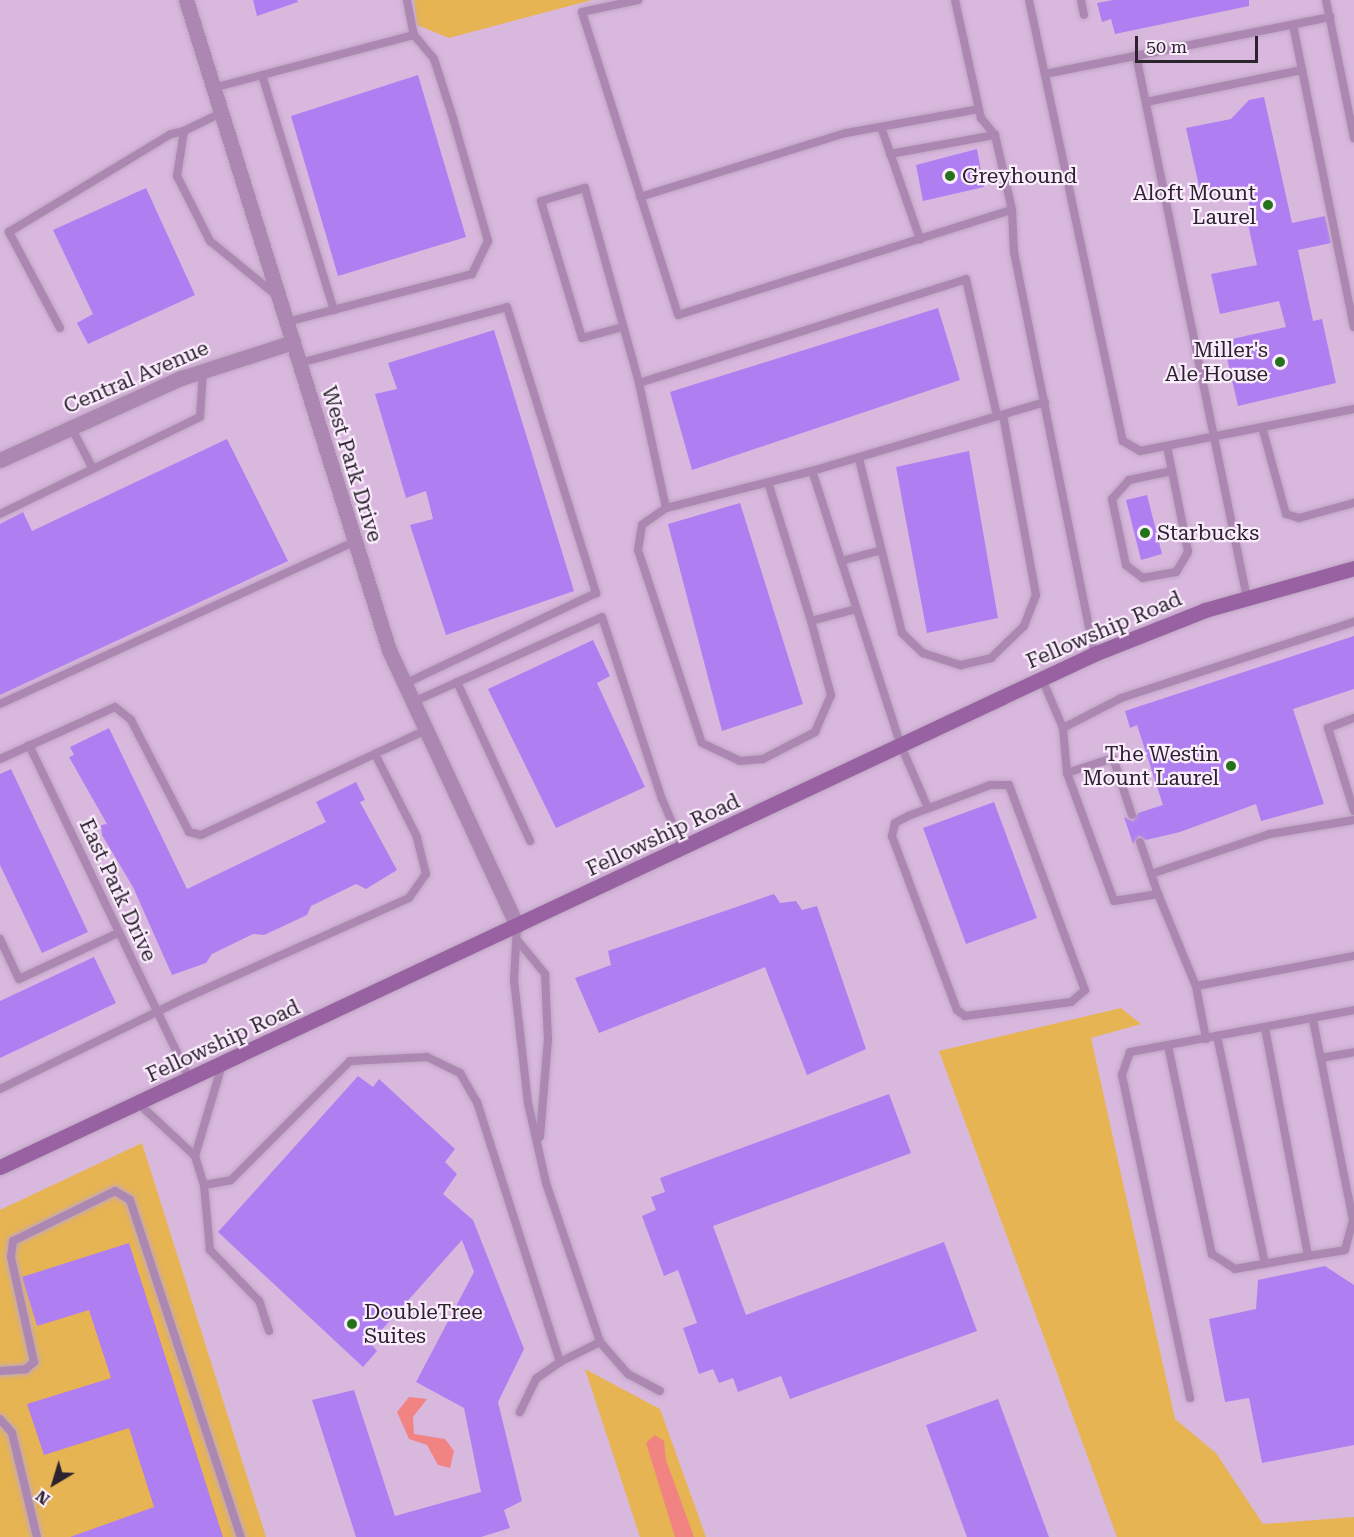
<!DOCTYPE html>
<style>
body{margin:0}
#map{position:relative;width:1354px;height:1537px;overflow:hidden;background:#e2c7e7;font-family:"Roboto Serif",serif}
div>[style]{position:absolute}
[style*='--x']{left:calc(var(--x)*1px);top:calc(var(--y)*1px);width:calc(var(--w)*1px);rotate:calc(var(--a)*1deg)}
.built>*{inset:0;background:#d9b8de}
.green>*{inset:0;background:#e7b453}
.water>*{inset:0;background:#f18483}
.building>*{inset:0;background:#af7ff2}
.roads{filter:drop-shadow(0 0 2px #bea6c2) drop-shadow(0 0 2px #bea6c2)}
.lane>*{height:8px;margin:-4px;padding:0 4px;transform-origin:4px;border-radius:4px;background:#ac87b2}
.street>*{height:15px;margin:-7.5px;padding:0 7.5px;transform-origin:7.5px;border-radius:7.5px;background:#ac87b2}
.secondary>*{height:15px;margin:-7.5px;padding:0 7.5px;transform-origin:7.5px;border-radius:7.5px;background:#9861a2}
.dots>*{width:16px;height:16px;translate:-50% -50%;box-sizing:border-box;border:3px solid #fbedfd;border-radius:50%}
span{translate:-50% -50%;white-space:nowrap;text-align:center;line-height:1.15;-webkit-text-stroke:4.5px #fbedfd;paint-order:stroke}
.poi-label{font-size:21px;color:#2d232f}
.left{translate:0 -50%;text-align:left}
.right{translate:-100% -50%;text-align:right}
.street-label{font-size:21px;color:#2d232f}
.north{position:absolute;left:24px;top:1453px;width:60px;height:60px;-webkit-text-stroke:4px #fbedfd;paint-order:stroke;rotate:218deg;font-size:16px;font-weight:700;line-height:24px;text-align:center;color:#2d232f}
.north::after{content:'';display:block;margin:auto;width:21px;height:27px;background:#2d232f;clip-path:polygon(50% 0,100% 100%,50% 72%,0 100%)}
.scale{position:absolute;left:1135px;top:36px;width:123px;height:27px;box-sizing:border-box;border:3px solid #2d232f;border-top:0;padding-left:8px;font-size:18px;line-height:21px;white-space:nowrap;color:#2d232f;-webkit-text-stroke:4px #fbedfd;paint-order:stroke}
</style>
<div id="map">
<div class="built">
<i style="clip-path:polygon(0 0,1354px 0,1354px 1537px,0 1537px)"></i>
</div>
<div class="green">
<i style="clip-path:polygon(414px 0,592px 0,449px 38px,417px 25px)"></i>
<i style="clip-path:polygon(1121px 1008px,1141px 1024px,1091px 1038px,1175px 1419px,1216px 1453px,1263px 1524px,1354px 1517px,1354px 1537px,1117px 1537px,939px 1051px)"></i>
<i style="clip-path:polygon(142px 1143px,266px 1537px,0 1537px,0 1210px)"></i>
<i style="clip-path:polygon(585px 1369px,660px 1409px,706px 1537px,640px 1537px)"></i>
</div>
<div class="water">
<i style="clip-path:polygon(409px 1397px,427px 1399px,413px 1417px,414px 1434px,445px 1439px,454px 1451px,450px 1468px,438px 1465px,427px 1445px,409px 1439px,397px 1412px)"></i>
<i style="clip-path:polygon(655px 1435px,664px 1441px,666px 1460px,694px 1537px,675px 1537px,646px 1443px)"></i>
</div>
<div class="building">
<i style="clip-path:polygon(253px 0,297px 0,298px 2px,257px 16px)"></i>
<i style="clip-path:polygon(1113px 0,1249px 0,1249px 6px,1115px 34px,1111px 19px,1102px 22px,1097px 3px)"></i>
<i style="clip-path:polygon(418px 75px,466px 237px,338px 276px,291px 116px)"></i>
<i style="clip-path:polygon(1264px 97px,1292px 223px,1325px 216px,1331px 243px,1298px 250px,1313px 321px,1322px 319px,1336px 383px,1238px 406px,1223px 341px,1286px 327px,1279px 301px,1220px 314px,1211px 274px,1257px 265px,1246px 215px,1251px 214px,1245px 186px,1201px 195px,1186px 128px,1231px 119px,1249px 100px)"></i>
<i style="clip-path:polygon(977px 149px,984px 187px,923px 201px,916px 165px)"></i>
<i style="clip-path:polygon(146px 188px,195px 295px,88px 344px,77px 323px,93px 314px,53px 230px)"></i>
<i style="clip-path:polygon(938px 308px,960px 380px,692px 470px,670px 392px)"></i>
<i style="clip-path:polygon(494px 330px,574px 591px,446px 635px,410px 525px,433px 519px,426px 491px,406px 498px,375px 394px,397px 389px,388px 363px)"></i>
<i style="clip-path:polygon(227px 439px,288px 561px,0 695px,0 524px,23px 512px,32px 531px)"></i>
<i style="clip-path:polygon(969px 451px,998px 618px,927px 633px,896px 467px)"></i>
<i style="clip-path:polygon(1147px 495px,1162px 554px,1141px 560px,1126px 500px)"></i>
<i style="clip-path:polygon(740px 503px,803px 704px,722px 731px,668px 524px)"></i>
<i style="clip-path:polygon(1354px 636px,1354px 689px,1293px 709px,1324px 804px,1261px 821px,1256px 804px,1180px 832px,1146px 840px,1139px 836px,1133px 844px,1124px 817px,1133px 821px,1138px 813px,1163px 805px,1137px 725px,1130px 728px,1125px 711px)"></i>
<i style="clip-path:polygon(593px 640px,610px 676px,597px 683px,645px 787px,556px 828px,488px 689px)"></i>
<i style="clip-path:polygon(109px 728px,187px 889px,326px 822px,316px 802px,356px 782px,365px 800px,360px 802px,397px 870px,366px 889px,356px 884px,311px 906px,307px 915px,264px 935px,253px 934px,212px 954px,206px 963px,172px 975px,133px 887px,102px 835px,101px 825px,107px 824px,69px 757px,74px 755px,70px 747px)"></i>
<i style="clip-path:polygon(11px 769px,88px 932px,42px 953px,0 865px,0 774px)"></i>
<i style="clip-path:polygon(994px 802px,1037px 918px,966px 944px,923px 828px)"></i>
<i style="clip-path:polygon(774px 894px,780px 903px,796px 901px,802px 910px,817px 906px,866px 1049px,807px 1075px,765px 967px,599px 1033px,575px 978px,611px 965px,608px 951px)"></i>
<i style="clip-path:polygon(94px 957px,116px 1003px,0 1058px,0 1001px)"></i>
<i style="clip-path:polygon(358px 1076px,373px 1087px,379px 1079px,455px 1149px,445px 1162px,457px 1174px,443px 1194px,473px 1220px,524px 1349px,498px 1402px,522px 1501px,504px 1510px,510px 1528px,481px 1537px,356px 1537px,312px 1400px,354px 1390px,395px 1516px,481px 1492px,464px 1408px,416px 1382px,474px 1272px,462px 1240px,370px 1343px,377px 1351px,363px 1367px,218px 1232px)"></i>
<i style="clip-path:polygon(889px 1094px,911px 1153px,713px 1226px,746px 1315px,944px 1242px,977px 1331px,790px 1399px,781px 1376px,738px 1392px,733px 1378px,719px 1383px,713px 1369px,699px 1374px,683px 1328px,697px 1323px,678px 1270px,664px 1276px,642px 1216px,656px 1210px,651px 1197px,665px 1192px,660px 1178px)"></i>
<i style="clip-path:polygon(129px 1243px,223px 1537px,70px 1537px,154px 1507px,129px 1428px,44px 1455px,27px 1404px,111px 1378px,89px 1310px,37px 1326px,22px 1277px)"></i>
<i style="clip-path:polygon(1325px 1266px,1354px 1285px,1354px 1445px,1262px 1463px,1249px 1398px,1225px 1402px,1209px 1319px,1256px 1309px,1258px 1280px)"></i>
<i style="clip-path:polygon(998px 1399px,1049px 1537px,967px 1537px,926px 1425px)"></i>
</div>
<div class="roads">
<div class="lane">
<i style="--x:407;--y:0;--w:36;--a:79"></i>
<i style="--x:638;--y:0;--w:57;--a:167.9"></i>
<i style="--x:582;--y:12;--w:318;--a:72.4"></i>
<i style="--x:678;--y:315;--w:350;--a:-17.5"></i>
<i style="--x:1012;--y:210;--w:42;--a:87.3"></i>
<i style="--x:1014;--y:252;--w:410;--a:78.7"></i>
<i style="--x:955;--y:0;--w:121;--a:77.6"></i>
<i style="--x:981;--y:118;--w:22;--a:51"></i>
<i style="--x:995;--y:135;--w:77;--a:77.2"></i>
<i style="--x:1029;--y:0;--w:451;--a:78"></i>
<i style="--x:1123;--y:441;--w:20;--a:30"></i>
<i style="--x:1140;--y:451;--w:218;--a:-11.1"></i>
<i style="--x:1081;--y:0;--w:15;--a:79"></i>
<i style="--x:1326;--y:0;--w:141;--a:78.5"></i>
<i style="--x:1293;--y:25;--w:308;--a:78.6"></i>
<i style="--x:1136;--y:55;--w:554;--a:78.45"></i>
<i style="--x:1045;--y:74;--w:291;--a:-11.3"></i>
<i style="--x:262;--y:75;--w:246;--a:73"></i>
<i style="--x:213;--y:88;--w:208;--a:-14.8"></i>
<i style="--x:414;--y:35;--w:31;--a:50"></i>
<i style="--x:434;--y:59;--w:62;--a:72.1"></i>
<i style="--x:453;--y:118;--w:128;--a:74.1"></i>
<i style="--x:488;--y:241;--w:37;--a:116"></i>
<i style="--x:472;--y:274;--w:191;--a:165.5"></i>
<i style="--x:1146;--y:102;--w:159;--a:-11.6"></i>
<i style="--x:221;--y:113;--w:41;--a:154.1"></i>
<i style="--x:184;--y:131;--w:46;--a:98.8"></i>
<i style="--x:177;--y:176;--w:73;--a:63.1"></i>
<i style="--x:210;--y:241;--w:85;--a:39.3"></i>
<i style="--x:881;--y:127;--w:119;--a:70.8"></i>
<i style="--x:890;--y:154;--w:107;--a:-10.3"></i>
<i style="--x:640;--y:197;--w:216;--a:-17.3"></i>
<i style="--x:846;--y:133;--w:135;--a:-10.2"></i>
<i style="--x:623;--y:327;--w:42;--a:165"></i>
<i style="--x:582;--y:338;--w:143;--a:-106.7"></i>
<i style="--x:541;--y:201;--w:46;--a:-16.5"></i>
<i style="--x:585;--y:188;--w:202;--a:74.5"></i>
<i style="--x:60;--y:328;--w:109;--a:-118"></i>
<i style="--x:9;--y:232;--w:189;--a:-31.2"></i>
<i style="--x:171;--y:134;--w:13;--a:-13"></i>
<i style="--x:300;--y:363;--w:214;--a:-15.1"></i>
<i style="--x:507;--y:307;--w:300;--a:72.7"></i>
<i style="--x:596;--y:593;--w:212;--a:154.6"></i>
<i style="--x:71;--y:427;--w:47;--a:62.4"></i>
<i style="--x:1262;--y:427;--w:90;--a:74.6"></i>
<i style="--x:1286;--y:514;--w:14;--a:17"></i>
<i style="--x:1299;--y:518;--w:57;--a:-15.3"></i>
<i style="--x:1167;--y:446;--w:107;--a:78.7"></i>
<i style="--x:1188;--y:551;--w:3;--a:108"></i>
<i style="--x:1187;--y:554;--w:21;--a:121"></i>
<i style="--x:1176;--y:572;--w:34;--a:170"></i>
<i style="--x:1143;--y:578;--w:21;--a:-143"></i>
<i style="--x:1126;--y:565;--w:67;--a:-102"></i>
<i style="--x:1112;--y:499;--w:25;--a:-48"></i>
<i style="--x:1129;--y:480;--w:44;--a:-11.8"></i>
<i style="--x:859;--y:459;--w:179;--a:76.1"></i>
<i style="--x:902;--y:633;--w:29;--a:44"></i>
<i style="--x:923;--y:653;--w:40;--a:18"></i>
<i style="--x:961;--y:665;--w:31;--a:-13"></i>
<i style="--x:991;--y:658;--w:46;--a:-44.1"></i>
<i style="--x:1024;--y:626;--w:33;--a:-69"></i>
<i style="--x:1036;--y:595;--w:183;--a:-100.4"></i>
<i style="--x:812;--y:471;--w:151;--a:165.8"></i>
<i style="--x:666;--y:508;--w:128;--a:-102.2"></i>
<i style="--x:639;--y:383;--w:343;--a:-17.6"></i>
<i style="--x:966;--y:279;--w:140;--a:77.2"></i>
<i style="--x:768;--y:482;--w:145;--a:72.8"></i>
<i style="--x:811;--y:621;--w:47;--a:-14.9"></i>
<i style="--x:666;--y:508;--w:29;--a:145"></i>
<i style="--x:642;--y:525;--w:25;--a:99"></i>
<i style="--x:638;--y:550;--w:203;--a:71.7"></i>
<i style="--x:702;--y:743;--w:42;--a:25.3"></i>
<i style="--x:740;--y:761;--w:23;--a:-5"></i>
<i style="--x:763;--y:759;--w:59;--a:-27.4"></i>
<i style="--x:815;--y:732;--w:40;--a:-66.6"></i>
<i style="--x:831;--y:695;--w:77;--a:-105.1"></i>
<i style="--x:0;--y:514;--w:222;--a:-25.9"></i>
<i style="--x:200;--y:417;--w:46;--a:-86.3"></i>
<i style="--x:841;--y:561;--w:42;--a:-15"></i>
<i style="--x:1042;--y:679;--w:53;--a:66.8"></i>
<i style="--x:1063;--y:728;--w:45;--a:84.9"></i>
<i style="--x:1067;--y:773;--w:136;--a:69.8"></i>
<i style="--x:1114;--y:901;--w:45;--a:-9"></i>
<i style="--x:1158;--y:894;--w:100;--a:67.6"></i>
<i style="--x:1196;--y:986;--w:161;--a:-10.8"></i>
<i style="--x:457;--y:682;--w:175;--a:65.3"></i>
<i style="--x:411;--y:703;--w:209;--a:-24.2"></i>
<i style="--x:602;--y:617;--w:192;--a:71.8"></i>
<i style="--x:662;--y:799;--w:53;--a:66.8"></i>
<i style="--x:0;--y:704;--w:389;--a:-24.6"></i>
<i style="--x:1354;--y:718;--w:28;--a:159"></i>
<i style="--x:1328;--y:728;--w:87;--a:72.6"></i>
<i style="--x:1063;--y:728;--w:65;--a:-27.3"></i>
<i style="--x:1121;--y:698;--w:245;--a:-18.1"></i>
<i style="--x:29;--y:745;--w:371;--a:64.3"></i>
<i style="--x:0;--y:759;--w:126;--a:-24.3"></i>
<i style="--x:115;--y:707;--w:21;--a:39"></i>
<i style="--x:131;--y:720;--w:126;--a:62.6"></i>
<i style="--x:189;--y:832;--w:12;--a:14"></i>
<i style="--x:201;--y:835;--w:244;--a:-25"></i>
<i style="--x:1067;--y:773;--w:48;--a:-18.1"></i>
<i style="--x:1113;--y:758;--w:60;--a:71.6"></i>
<i style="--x:990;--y:785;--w:19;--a:0"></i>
<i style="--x:1009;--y:785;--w:219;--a:69.7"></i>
<i style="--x:1085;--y:990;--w:18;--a:139"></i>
<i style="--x:1071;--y:1002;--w:107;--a:172.5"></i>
<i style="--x:965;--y:1016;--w:10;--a:-143"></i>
<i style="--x:957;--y:1010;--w:186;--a:-110.5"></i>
<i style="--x:892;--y:836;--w:13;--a:-77"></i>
<i style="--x:895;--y:823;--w:15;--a:-28"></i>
<i style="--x:908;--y:816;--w:88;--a:-20.7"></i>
<i style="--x:928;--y:808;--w:68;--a:-113.5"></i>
<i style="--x:901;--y:746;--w:289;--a:-107.9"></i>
<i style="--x:812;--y:471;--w:243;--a:-16.5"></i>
<i style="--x:1140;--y:842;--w:55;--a:70.9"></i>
<i style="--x:1151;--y:874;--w:126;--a:-18.6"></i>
<i style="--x:1270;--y:834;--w:85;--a:-9.5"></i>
<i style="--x:517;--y:926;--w:54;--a:93.2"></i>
<i style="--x:514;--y:980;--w:124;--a:83.5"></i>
<i style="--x:528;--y:1103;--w:82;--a:77.3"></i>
<i style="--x:546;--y:1183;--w:168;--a:71.2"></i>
<i style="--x:600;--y:1342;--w:43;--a:48.8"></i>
<i style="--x:628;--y:1374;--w:36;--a:28"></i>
<i style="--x:0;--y:939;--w:44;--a:64.6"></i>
<i style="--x:19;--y:979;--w:109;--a:-24.9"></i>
<i style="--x:518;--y:941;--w:43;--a:50.7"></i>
<i style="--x:545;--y:974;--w:65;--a:87.4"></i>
<i style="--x:548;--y:1039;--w:98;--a:94.7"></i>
<i style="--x:1196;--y:986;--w:54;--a:79.3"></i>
<i style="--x:1265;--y:1028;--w:232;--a:79.3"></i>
<i style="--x:1308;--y:1256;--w:37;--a:-9"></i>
<i style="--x:1345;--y:1250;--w:31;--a:-75"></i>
<i style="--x:1353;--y:1220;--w:205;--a:-101.3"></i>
<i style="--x:1217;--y:1036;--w:232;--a:78.1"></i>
<i style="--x:1168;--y:1046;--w:213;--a:78.1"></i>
<i style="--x:1212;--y:1254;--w:27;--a:33"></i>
<i style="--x:1235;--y:1269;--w:74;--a:-10.1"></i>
<i style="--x:1321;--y:1058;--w:34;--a:-10"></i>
<i style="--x:0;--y:1089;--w:202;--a:-26.2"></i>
<i style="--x:181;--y:1000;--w:250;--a:-24.1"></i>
<i style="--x:409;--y:898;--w:29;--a:-55"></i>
<i style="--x:426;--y:874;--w:38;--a:-104"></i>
<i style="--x:417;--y:837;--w:91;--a:-116.8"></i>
<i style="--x:138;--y:1103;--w:78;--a:42.9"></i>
<i style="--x:195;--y:1156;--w:95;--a:-73.5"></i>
<i style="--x:195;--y:1156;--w:30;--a:73"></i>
<i style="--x:269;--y:1331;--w:32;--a:-108"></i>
<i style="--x:259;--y:1301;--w:71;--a:-133.9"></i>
<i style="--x:210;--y:1250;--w:65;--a:-95.3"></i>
<i style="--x:204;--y:1185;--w:27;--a:-10"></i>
<i style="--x:231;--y:1180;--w:168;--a:-45"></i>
<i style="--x:350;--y:1061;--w:77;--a:-3"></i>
<i style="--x:427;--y:1057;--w:37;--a:26"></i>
<i style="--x:460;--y:1073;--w:34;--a:60"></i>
<i style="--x:477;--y:1102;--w:273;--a:72.3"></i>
<i style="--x:560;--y:1362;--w:29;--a:145"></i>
<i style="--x:536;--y:1379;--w:37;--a:116"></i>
<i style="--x:560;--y:1362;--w:45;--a:-26.6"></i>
<i style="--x:0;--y:1371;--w:26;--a:-4"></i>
<i style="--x:26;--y:1369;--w:11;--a:-41"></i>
<i style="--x:34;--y:1362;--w:107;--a:-102.4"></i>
<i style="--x:11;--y:1257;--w:16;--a:-83"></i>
<i style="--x:13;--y:1241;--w:114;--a:-26.1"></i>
<i style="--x:115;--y:1191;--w:17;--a:31"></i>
<i style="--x:130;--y:1200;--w:355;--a:71.8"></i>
<i style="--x:1190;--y:1398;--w:330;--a:-101.9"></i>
<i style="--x:1122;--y:1075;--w:24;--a:-71"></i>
<i style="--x:1130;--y:1052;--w:228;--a:-10.6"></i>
<i style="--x:0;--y:1419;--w:18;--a:49"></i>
<i style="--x:12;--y:1433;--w:107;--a:76.5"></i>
</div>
<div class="street">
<i style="--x:186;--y:0;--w:681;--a:72.66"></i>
<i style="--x:389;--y:650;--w:304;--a:65.1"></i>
<i style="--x:0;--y:460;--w:199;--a:-24.4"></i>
<i style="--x:181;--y:378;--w:118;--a:-17.8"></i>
</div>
<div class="secondary">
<i style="--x:0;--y:1167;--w:1208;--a:-25.12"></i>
<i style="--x:1094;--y:654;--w:119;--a:-21.6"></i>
<i style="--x:1205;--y:610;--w:155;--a:-15.7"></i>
</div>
</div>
<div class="dots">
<i style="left:950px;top:176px;background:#247219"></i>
<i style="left:1268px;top:205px;background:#247219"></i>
<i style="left:1280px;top:362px;background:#247219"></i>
<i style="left:1145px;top:533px;background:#247219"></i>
<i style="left:1231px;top:766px;background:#247219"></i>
<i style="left:352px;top:1324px;background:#247219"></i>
</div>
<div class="poi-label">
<span class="left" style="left:962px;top:176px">Greyhound</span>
<span class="right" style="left:1256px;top:205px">Aloft Mount<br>Laurel</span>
<span class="right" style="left:1268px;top:362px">Miller's<br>Ale House</span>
<span class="left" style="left:1157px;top:533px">Starbucks</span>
<span class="right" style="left:1219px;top:766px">The Westin<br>Mount Laurel</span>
<span class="left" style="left:364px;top:1324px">DoubleTree<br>Suites</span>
</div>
<div class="street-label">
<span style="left:136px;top:377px;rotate:-23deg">Central Avenue</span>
<span style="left:352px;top:464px;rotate:73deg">West Park Drive</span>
<span style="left:1104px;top:630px;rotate:-23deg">Fellowship Road</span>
<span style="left:663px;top:835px;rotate:-25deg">Fellowship Road</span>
<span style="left:118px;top:890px;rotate:65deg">East Park Drive</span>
<span style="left:223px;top:1041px;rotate:-25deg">Fellowship Road</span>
</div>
<div class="north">N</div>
<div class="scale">50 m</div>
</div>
